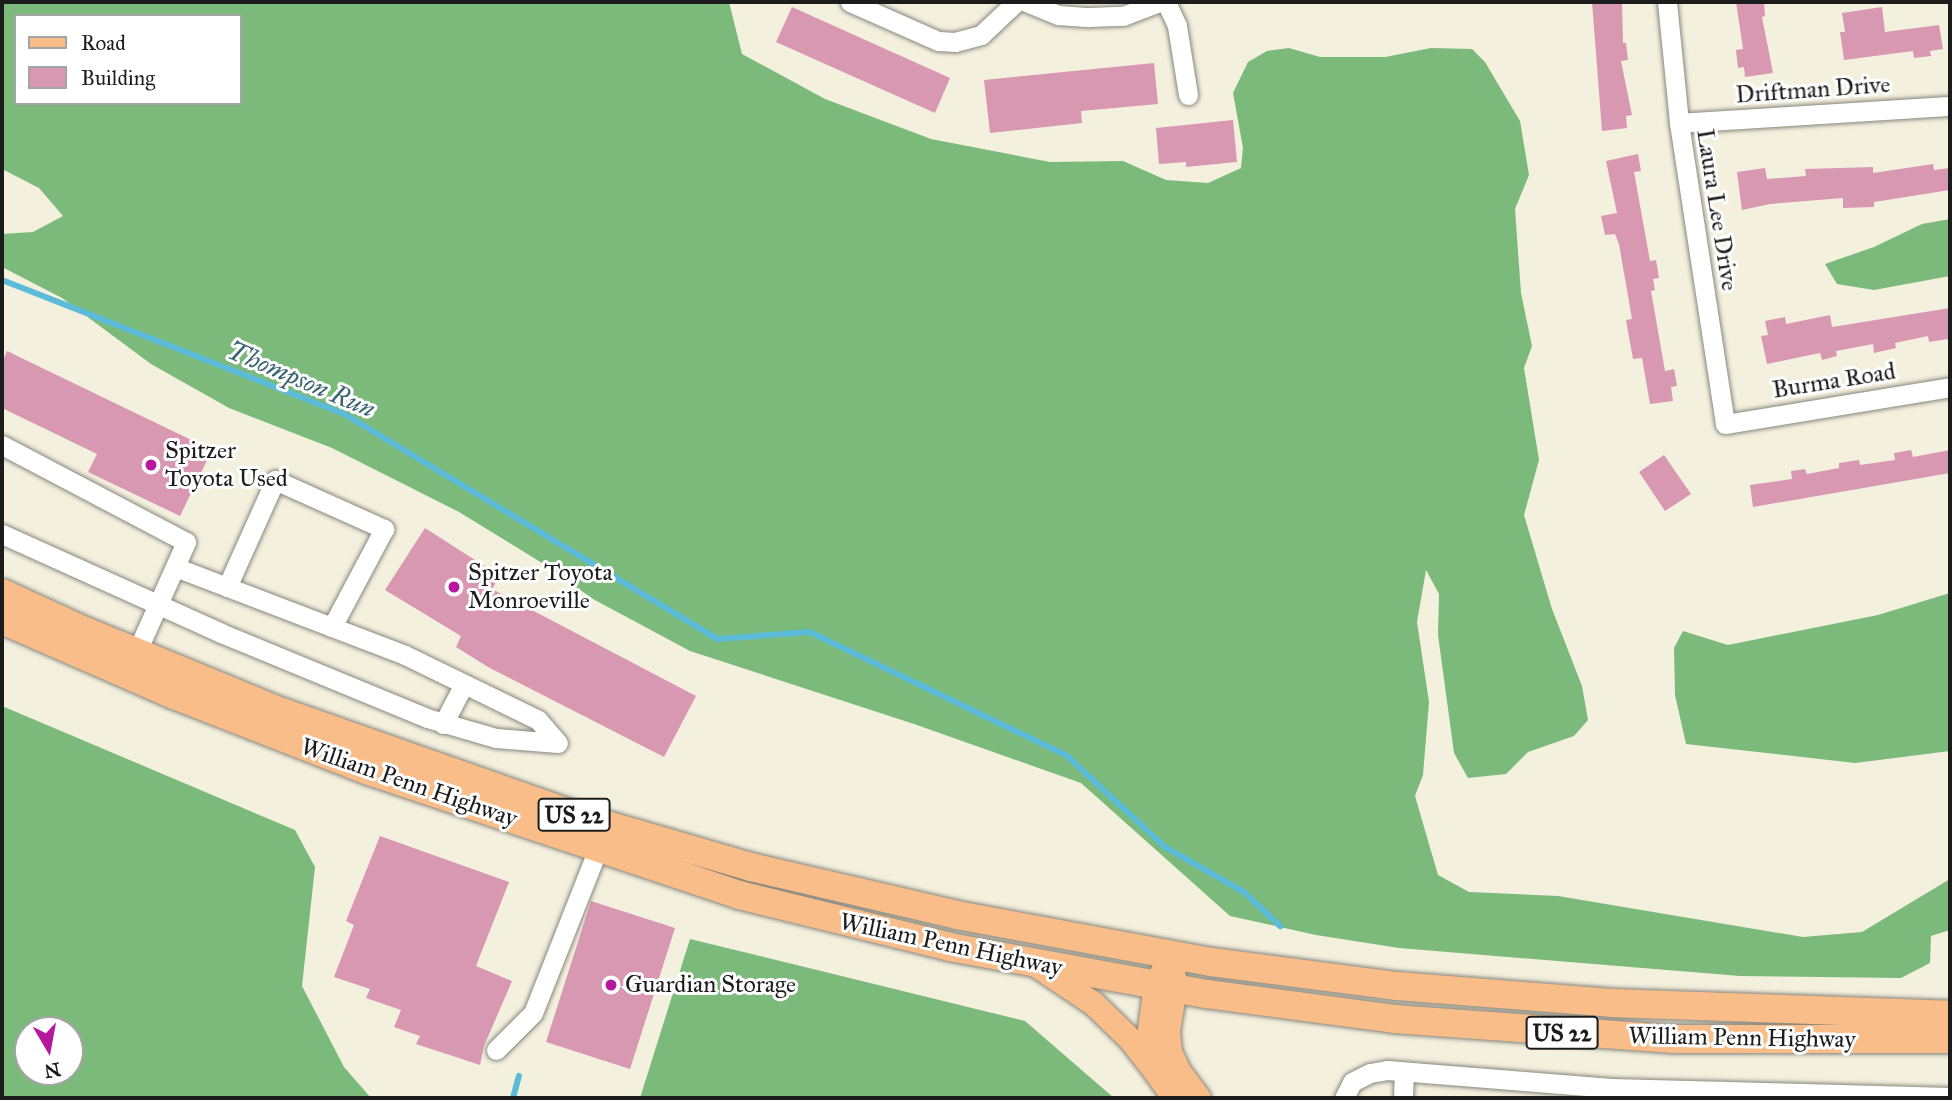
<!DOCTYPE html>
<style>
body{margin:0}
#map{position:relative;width:1952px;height:1100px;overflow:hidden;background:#f4f0de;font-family:"IM FELL Great Primer",serif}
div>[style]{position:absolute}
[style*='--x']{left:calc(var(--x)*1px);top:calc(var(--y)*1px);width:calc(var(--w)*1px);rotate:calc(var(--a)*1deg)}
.forest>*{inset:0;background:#7bba7a}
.stream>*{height:6px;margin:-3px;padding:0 3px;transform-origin:3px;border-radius:3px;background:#5bbbd9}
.building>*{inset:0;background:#d898b2}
.roads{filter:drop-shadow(0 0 2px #88867d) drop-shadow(0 0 2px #88867d)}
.minor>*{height:19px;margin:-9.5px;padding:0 9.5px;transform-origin:9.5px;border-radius:9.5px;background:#fff}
.major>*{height:24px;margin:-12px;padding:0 12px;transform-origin:12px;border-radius:12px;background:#f8bd88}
.highway>*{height:28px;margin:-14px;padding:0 14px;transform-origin:14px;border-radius:14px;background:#f8bd88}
.dots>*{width:19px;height:19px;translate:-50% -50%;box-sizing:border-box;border:4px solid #fff;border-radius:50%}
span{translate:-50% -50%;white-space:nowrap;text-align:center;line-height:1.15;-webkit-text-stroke:6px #fff;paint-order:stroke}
.shield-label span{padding:2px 5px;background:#fff;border:2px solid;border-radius:5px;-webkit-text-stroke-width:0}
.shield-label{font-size:23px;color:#1c1c1c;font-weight:700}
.street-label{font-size:24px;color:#1c1c1c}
.poi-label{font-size:24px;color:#1c1c1c}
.left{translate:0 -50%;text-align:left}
.water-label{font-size:26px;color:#386471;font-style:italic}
.frame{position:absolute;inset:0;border:4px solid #1c1c1c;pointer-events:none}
.legend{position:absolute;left:14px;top:14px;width:228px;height:91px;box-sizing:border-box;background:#fff;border:2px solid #a4a4a4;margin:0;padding:9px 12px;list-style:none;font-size:21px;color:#1c1c1c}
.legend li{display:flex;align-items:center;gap:14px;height:35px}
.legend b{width:35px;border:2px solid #a4a4a4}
.north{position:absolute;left:14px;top:1016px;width:70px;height:70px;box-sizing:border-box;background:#fff;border:2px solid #a4a4a4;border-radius:50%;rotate:170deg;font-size:19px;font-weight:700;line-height:28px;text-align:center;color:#1c1c1c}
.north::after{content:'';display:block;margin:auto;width:24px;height:32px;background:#b5179e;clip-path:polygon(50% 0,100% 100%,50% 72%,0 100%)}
</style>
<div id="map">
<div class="forest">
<i style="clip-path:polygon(evenodd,2px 2px,729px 2px,742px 54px,825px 99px,931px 139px,1050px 162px,1123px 161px,1166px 180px,1208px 183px,1241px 168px,1243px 148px,1233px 93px,1248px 62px,1267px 51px,1289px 48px,1320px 57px,1385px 57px,1431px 48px,1472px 49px,1485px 62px,1520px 121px,1529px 175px,1515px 209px,1521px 293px,1532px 346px,1524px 368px,1539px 460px,1524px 515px,1552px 609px,1582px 686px,1588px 720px,1574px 736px,1528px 752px,1506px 774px,1468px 778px,1454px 753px,1438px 635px,1439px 594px,1426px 570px,1417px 622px,1429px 702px,1423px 775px,1415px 796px,1438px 875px,1469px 892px,1558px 896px,1803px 937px,1862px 932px,1950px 879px,1950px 930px,1931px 936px,1930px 963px,1901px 978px,1740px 976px,1399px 948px,1316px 935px,1230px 916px,1081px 783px,914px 724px,690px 651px,593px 599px,542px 563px,459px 512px,332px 448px,229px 408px,151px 364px,62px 298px,2px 267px,2px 234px,33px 232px,63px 216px,39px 188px,2px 169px,2px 2px,16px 16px,240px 16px,240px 103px,16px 103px,16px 16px)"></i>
<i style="clip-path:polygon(1950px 219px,1950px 276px,1874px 290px,1837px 284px,1825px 264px,1874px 247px,1922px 224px)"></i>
<i style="clip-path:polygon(1950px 593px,1950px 751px,1855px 763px,1686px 744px,1675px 695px,1674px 648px,1683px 631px,1728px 645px,1878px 615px)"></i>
<i style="clip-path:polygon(evenodd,2px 706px,295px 830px,315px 867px,302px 986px,344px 1067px,371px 1098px,2px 1098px,2px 706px,70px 1030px,70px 1072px,28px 1072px,28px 1030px,70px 1030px)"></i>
<i style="clip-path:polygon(690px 939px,1025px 1021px,1114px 1098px,640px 1098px)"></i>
</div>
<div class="stream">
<i style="--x:2;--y:280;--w:370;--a:21.4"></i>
<i style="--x:346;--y:415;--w:434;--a:31.1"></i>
<i style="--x:718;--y:639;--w:92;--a:-4.4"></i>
<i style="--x:810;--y:632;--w:284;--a:25.7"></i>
<i style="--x:1066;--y:755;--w:135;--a:42.9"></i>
<i style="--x:1165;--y:847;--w:91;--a:29.7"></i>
<i style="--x:1244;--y:892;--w:50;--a:43.4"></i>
<i style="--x:513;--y:1098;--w:23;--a:-75"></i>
</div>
<div class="building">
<i style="clip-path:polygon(1592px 2px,1622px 2px,1623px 43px,1626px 43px,1628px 60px,1621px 61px,1632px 115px,1626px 116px,1627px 128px,1602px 131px)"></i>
<i style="clip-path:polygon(1736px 2px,1764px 2px,1765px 16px,1762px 17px,1773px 73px,1745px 77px,1744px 67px,1738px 68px,1736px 50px,1743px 49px)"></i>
<i style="clip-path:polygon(792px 7px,950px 78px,935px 113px,776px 42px)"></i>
<i style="clip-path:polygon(1882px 7px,1885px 32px,1939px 25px,1943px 49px,1930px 51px,1931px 56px,1914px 58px,1913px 51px,1844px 60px,1840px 32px,1845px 32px,1842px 13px)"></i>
<i style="clip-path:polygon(1154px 63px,1158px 104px,1081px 111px,1082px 123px,990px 133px,984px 80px)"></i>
<i style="clip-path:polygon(1233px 120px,1237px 162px,1186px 167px,1186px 162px,1159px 164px,1156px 128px)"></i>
<i style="clip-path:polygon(1638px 154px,1641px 171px,1634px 172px,1650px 261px,1656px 260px,1659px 278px,1653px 279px,1655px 290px,1651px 291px,1665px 371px,1674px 369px,1677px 386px,1671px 387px,1673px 401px,1650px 404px,1642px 358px,1633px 359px,1626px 320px,1632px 319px,1619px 244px,1615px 234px,1605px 235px,1601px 216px,1617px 213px,1606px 161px)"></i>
<i style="clip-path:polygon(1933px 164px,1934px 170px,1950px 168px,1950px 190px,1874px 202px,1874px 207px,1843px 208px,1843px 198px,1770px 204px,1742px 210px,1737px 172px,1765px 168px,1767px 179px,1806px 176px,1805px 169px,1873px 167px,1873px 173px)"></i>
<i style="clip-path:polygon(1950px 308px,1948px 339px,1929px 342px,1928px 336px,1895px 343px,1896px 348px,1874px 353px,1873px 344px,1836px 351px,1837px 356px,1822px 360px,1820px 353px,1767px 364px,1761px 336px,1768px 335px,1765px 321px,1785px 317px,1786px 324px,1830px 315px,1832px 327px)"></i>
<i style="clip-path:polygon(7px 351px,212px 450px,180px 516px,88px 472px,97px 454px,2px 408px,2px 363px)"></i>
<i style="clip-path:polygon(1911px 450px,1913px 457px,1950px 450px,1950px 473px,1753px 507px,1750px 485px,1792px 479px,1791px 471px,1805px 469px,1807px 474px,1839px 468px,1839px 463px,1859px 460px,1860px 465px,1895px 460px,1894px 453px)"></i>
<i style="clip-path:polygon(1664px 455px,1691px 494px,1665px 511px,1639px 472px)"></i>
<i style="clip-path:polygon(425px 528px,500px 576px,492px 589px,696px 696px,664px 757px,488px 667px,456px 647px,461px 636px,385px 590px)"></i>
<i style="clip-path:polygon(380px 836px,509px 882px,476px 966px,512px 981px,484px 1046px,480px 1065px,416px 1044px,420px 1036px,394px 1027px,401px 1010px,366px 998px,370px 989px,334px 977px,354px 925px,346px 921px)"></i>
<i style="clip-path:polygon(591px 901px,675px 928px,630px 1069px,546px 1042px)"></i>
</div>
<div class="roads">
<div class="minor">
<i style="--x:850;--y:2;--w:96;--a:23.9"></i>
<i style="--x:938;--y:41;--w:17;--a:3"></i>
<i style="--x:955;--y:42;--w:27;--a:-15"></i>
<i style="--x:981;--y:35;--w:48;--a:-43.3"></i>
<i style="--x:1026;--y:2;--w:35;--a:22"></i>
<i style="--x:1058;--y:15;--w:31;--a:4"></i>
<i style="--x:1089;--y:17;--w:34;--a:-2"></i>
<i style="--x:1123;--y:16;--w:40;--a:-21"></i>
<i style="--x:1166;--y:2;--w:26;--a:65"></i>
<i style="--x:1177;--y:26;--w:70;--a:80.9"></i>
<i style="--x:1667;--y:2;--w:122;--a:84.3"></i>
<i style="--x:1679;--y:123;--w:304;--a:81.3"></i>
<i style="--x:1725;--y:424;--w:228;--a:-9.3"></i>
<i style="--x:1679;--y:123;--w:272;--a:-3.6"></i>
<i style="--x:2;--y:445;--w:208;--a:27.8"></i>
<i style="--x:186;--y:542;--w:122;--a:114.2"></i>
<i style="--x:2;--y:534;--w:240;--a:24.3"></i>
<i style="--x:221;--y:633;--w:223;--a:22.4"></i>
<i style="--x:427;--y:718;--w:72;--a:16.2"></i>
<i style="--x:496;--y:738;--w:62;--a:4.6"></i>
<i style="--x:175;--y:567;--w:246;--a:20.9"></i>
<i style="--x:405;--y:655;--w:148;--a:26"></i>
<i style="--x:538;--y:720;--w:30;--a:49"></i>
<i style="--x:227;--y:587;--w:117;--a:-65.8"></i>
<i style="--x:275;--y:480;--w:120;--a:24.2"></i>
<i style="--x:384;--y:529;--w:111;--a:118"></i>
<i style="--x:443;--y:724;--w:45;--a:-62.3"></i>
<i style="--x:496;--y:1050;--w:52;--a:-45"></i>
<i style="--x:533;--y:1013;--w:176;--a:-68.4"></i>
<i style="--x:1344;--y:1098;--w:18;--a:-63"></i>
<i style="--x:1352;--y:1082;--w:20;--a:-27"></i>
<i style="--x:1370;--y:1073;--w:17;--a:-10"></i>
<i style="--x:1387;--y:1070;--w:225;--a:4.6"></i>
<i style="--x:1403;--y:1098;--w:26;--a:-88"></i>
<i style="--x:1611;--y:1098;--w:10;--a:-90"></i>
<i style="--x:1611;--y:1088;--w:339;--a:1.5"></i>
</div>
<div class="major">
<i style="--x:1171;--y:955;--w:34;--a:116"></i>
<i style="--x:1156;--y:986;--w:59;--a:97.9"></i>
<i style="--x:1148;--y:1044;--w:29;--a:74"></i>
<i style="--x:1156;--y:1072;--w:32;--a:55"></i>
<i style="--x:1036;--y:965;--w:70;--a:33.9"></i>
<i style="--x:1094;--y:1004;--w:52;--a:44.2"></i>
<i style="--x:1131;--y:1040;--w:41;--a:52"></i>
<i style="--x:1173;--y:970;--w:19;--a:84"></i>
<i style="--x:1175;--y:989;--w:43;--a:99.5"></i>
<i style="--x:1168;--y:1031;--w:21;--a:85"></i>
<i style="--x:1170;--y:1052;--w:23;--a:65"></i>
<i style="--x:1180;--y:1073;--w:31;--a:53"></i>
</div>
<div class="highway">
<i style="--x:2;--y:593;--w:91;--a:24.6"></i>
<i style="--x:85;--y:631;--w:213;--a:22.4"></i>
<i style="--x:282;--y:712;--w:316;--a:19.4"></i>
<i style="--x:580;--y:817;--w:178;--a:16.3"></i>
<i style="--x:751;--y:867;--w:212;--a:13.1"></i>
<i style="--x:957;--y:915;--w:258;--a:10.5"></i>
<i style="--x:1211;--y:962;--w:188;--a:7.4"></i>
<i style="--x:1397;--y:986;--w:215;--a:4.5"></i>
<i style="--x:1611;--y:1003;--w:339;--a:2"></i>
<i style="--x:2;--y:620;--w:188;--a:23.6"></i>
<i style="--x:174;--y:695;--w:209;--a:21.3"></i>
<i style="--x:369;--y:771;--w:390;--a:18.5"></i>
<i style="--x:739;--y:895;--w:217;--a:13.8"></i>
<i style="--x:950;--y:947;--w:261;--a:10.4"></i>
<i style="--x:1207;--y:994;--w:189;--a:7.6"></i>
<i style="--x:1394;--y:1019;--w:281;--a:4.1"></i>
<i style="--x:1674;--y:1039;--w:276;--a:0"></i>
</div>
</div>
<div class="dots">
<i style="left:151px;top:465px;background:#b5179e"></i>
<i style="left:454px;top:587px;background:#b5179e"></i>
<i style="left:611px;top:985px;background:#b5179e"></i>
</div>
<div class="shield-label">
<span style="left:574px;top:815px">US 22</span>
<span style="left:1562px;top:1033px">US 22</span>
</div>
<div class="street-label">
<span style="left:1813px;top:90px;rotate:-4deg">Driftman Drive</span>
<span style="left:1717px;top:210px;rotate:81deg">Laura Lee Drive</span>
<span style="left:1834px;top:381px;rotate:-9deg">Burma Road</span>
<span style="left:409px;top:783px;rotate:19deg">William Penn Highway</span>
<span style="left:951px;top:945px;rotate:12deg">William Penn Highway</span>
<span style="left:1742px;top:1038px;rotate:1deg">William Penn Highway</span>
</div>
<div class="poi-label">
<span class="left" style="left:165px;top:465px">Spitzer<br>Toyota Used</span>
<span class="left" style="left:468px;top:587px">Spitzer Toyota<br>Monroeville</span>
<span class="left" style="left:625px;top:985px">Guardian Storage</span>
</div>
<div class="water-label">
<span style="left:301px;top:380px;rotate:23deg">Thompson Run</span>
</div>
<div class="frame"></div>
<ul class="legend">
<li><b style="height:9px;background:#f8bd88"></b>Road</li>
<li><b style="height:19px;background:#d898b2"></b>Building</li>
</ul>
<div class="north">N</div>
</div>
